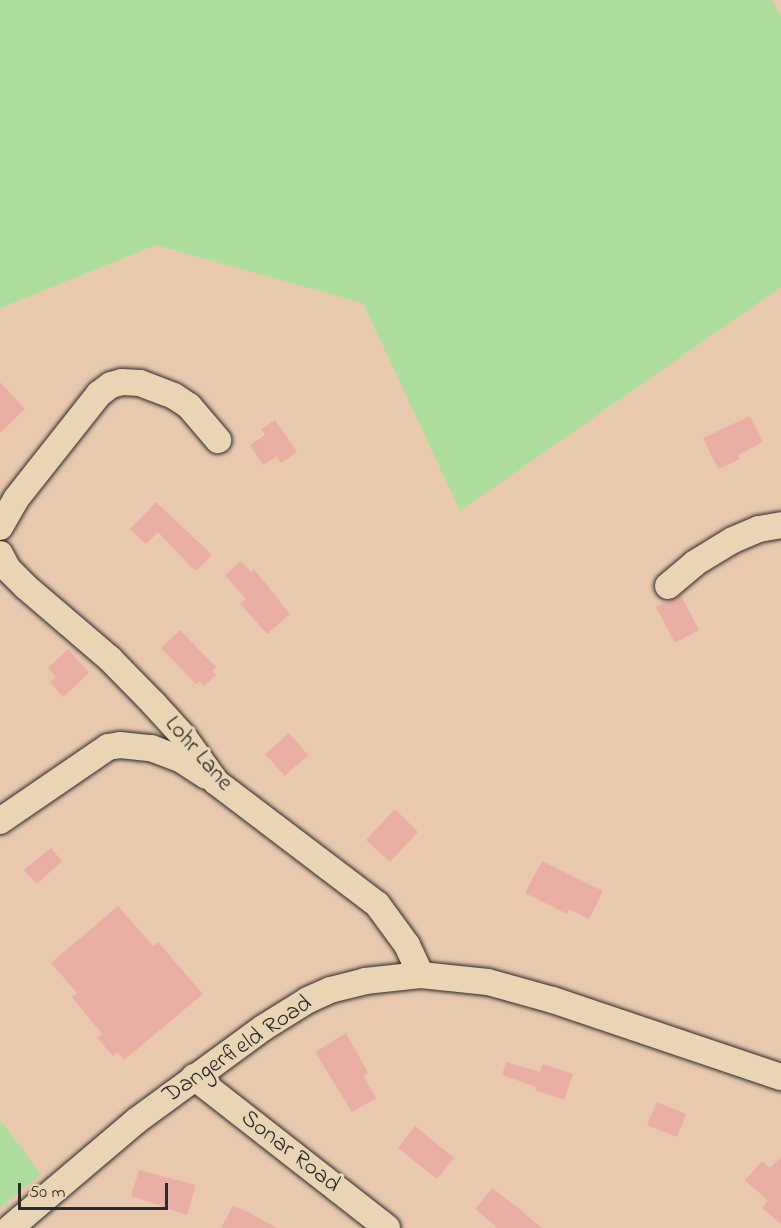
<!DOCTYPE html>
<style>
body{margin:0}
#map{position:relative;width:781px;height:1228px;overflow:hidden;background:#e9c9ae;font-family:"Indie Flower",sans-serif}
div>[style]{position:absolute}
[style*='--x']{left:calc(var(--x)*1px);top:calc(var(--y)*1px);width:calc(var(--w)*1px);rotate:calc(var(--a)*1deg)}
.green>*{inset:0;background:#aede9d}
.building>*{inset:0;background:#e9afa4}
.roads{filter:drop-shadow(0 0 2px #2b2b2b) drop-shadow(0 0 2px #2b2b2b)}
.minor>*{height:26px;margin:-13px;padding:0 13px;transform-origin:13px;border-radius:13px;background:#e9d4b3}
span{translate:-50% -50%;white-space:nowrap;text-align:center;line-height:1.15;-webkit-text-stroke:6px #e9d4b3;paint-order:stroke}
.street-label{font-size:24px;color:#2b2b2b}
.scale{position:absolute;left:18px;top:1183px;width:150px;height:27px;box-sizing:border-box;border:3px solid #2b2b2b;border-top:0;padding-left:8px;font-size:18px;line-height:21px;white-space:nowrap;color:#2b2b2b;-webkit-text-stroke:4px #e9d4b3;paint-order:stroke}
</style>
<div id="map">
<div class="green">
<i style="clip-path:polygon(0 0,771px 0,781px 15px,781px 287px,460px 511px,363px 303px,156px 245px,0 308px)"></i>
<i style="clip-path:polygon(0 1120px,41px 1174px,0 1208px)"></i>
</div>
<div class="building">
<i style="clip-path:polygon(0 382px,25px 409px,0 433px)"></i>
<i style="clip-path:polygon(750px 416px,763px 442px,738px 455px,740px 459px,718px 469px,703px 438px)"></i>
<i style="clip-path:polygon(275px 420px,297px 452px,281px 463px,277px 456px,263px 465px,250px 445px,265px 435px,261px 429px)"></i>
<i style="clip-path:polygon(156px 502px,212px 555px,197px 570px,194px 570px,158px 532px,146px 544px,130px 529px)"></i>
<i style="clip-path:polygon(241px 561px,251px 572px,254px 569px,290px 614px,267px 634px,240px 604px,246px 599px,225px 575px)"></i>
<i style="clip-path:polygon(681px 595px,699px 630px,675px 643px,656px 607px)"></i>
<i style="clip-path:polygon(180px 630px,216px 667px,212px 671px,216px 675px,204px 686px,200px 681px,196px 684px,161px 648px)"></i>
<i style="clip-path:polygon(68px 649px,89px 673px,63px 697px,50px 682px,56px 677px,48px 668px)"></i>
<i style="clip-path:polygon(289px 733px,308px 755px,285px 776px,265px 754px)"></i>
<i style="clip-path:polygon(395px 809px,418px 832px,390px 862px,366px 840px)"></i>
<i style="clip-path:polygon(51px 848px,62px 861px,37px 884px,24px 870px)"></i>
<i style="clip-path:polygon(542px 861px,603px 891px,589px 919px,569px 909px,567px 914px,525px 893px)"></i>
<i style="clip-path:polygon(118px 906px,153px 946px,158px 942px,203px 994px,124px 1060px,117px 1052px,113px 1056px,97px 1038px,102px 1034px,72px 997px,77px 993px,51px 963px)"></i>
<i style="clip-path:polygon(346px 1033px,368px 1073px,363px 1076px,376px 1098px,352px 1112px,315px 1052px)"></i>
<i style="clip-path:polygon(506px 1062px,540px 1072px,543px 1064px,573px 1074px,564px 1100px,535px 1090px,536px 1087px,502px 1075px)"></i>
<i style="clip-path:polygon(657px 1102px,686px 1114px,677px 1137px,647px 1125px)"></i>
<i style="clip-path:polygon(415px 1126px,454px 1158px,437px 1179px,398px 1148px)"></i>
<i style="clip-path:polygon(781px 1157px,781px 1224px,762px 1208px,768px 1201px,745px 1180px,762px 1161px,770px 1168px)"></i>
<i style="clip-path:polygon(139px 1170px,196px 1185px,187px 1215px,131px 1196px)"></i>
<i style="clip-path:polygon(492px 1188px,517px 1207px,542px 1228px,498px 1228px,475px 1209px)"></i>
<i style="clip-path:polygon(233px 1206px,244px 1210px,277px 1228px,221px 1228px)"></i>
</div>
<div class="roads">
<div class="minor">
<i style="--x:0;--y:527;--w:32;--a:-60"></i>
<i style="--x:16;--y:499;--w:134;--a:-51.7"></i>
<i style="--x:99;--y:394;--w:15;--a:-37"></i>
<i style="--x:111;--y:385;--w:11;--a:-15"></i>
<i style="--x:122;--y:382;--w:18;--a:3"></i>
<i style="--x:140;--y:383;--w:36;--a:21"></i>
<i style="--x:174;--y:396;--w:18;--a:34"></i>
<i style="--x:189;--y:406;--w:45;--a:49.5"></i>
<i style="--x:0;--y:554;--w:17;--a:62"></i>
<i style="--x:8;--y:569;--w:25;--a:45"></i>
<i style="--x:26;--y:587;--w:111;--a:40.6"></i>
<i style="--x:110;--y:659;--w:63;--a:45.6"></i>
<i style="--x:154;--y:704;--w:45;--a:47.7"></i>
<i style="--x:184;--y:737;--w:55;--a:54.6"></i>
<i style="--x:216;--y:782;--w:202;--a:37.2"></i>
<i style="--x:377;--y:904;--w:51;--a:53.8"></i>
<i style="--x:407;--y:945;--w:33;--a:65"></i>
<i style="--x:668;--y:586;--w:35;--a:-40"></i>
<i style="--x:695;--y:563;--w:44;--a:-31.2"></i>
<i style="--x:733;--y:540;--w:28;--a:-23"></i>
<i style="--x:759;--y:529;--w:22;--a:-10"></i>
<i style="--x:0;--y:821;--w:131;--a:-34.4"></i>
<i style="--x:108;--y:747;--w:12;--a:-9"></i>
<i style="--x:120;--y:745;--w:31;--a:6"></i>
<i style="--x:151;--y:748;--w:31;--a:21"></i>
<i style="--x:180;--y:759;--w:31;--a:33"></i>
<i style="--x:194;--y:1077;--w:245;--a:38"></i>
<i style="--x:10;--y:1228;--w:165;--a:-40.3"></i>
<i style="--x:136;--y:1121;--w:157;--a:-36.2"></i>
<i style="--x:263;--y:1028;--w:53;--a:-31.9"></i>
<i style="--x:308;--y:1000;--w:24;--a:-24"></i>
<i style="--x:330;--y:990;--w:36;--a:-14"></i>
<i style="--x:365;--y:981;--w:56;--a:-6.1"></i>
<i style="--x:421;--y:975;--w:67;--a:6"></i>
<i style="--x:488;--y:982;--w:67;--a:15.5"></i>
<i style="--x:553;--y:1000;--w:241;--a:18.7"></i>
</div>
</div>
<div class="street-label">
<span style="left:198px;top:754px;rotate:49deg">Lohr Lane</span>
<span style="left:238px;top:1050px;rotate:-34deg">Dangerfield Road</span>
<span style="left:290px;top:1152px;rotate:38deg">Sonar Road</span>
</div>
<div class="scale">50 m</div>
</div>
